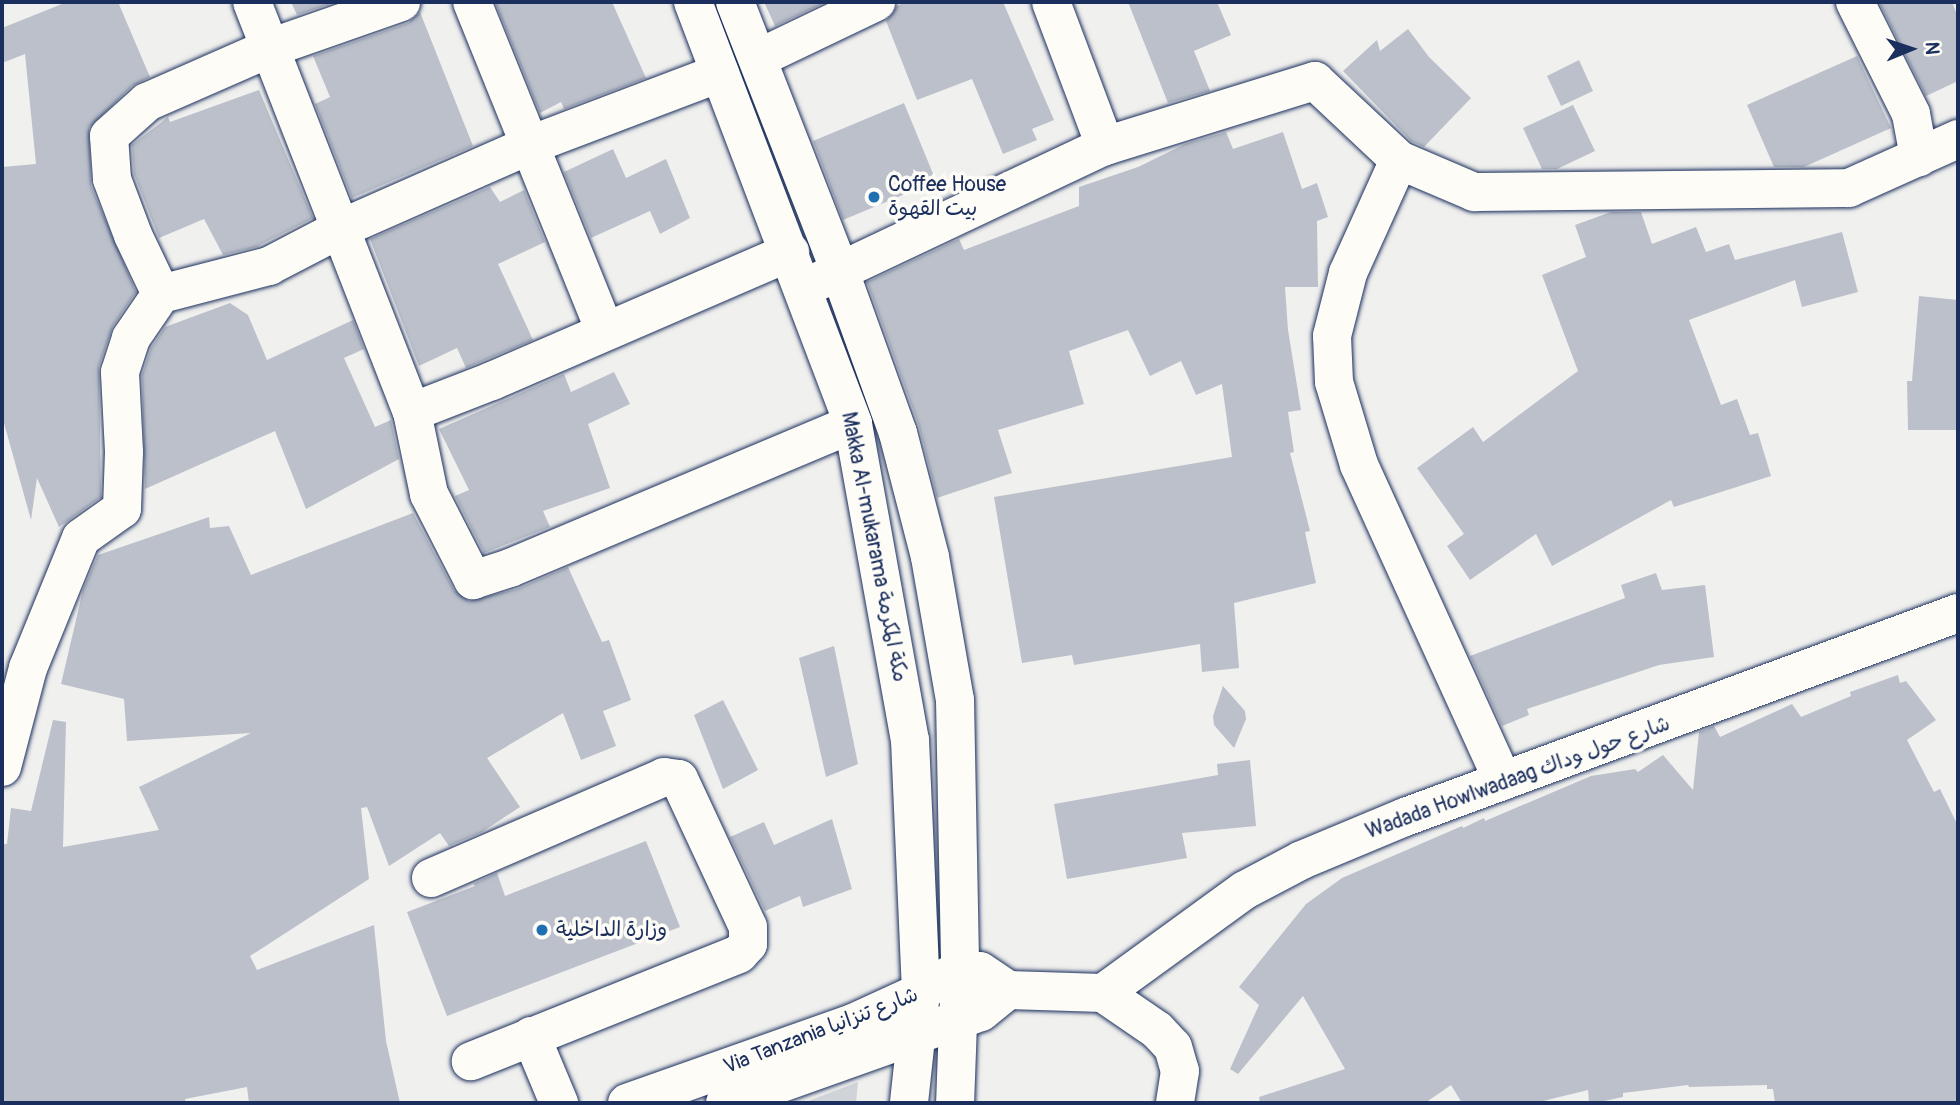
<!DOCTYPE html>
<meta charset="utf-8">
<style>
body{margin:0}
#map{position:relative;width:1960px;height:1105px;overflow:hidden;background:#f0f0ee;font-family:Pangolin,"Playpen Sans Arabic",sans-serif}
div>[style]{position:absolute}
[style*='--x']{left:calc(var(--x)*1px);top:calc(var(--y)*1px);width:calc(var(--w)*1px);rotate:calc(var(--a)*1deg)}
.green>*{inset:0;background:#d0d3d8}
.building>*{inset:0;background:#bbc0ca}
.roads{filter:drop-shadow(0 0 2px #1b2f5e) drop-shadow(0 0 2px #1b2f5e)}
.minor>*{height:38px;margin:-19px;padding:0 19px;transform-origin:19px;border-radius:19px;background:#fdfcf7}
.highway>*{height:38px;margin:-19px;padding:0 19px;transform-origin:19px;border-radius:19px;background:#fdfcf7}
.dots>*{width:19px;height:19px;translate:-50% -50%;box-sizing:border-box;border:4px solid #fdfcf7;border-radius:50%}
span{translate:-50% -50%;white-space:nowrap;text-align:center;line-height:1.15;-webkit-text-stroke:7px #fdfcf7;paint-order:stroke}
.poi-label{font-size:21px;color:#1b2f5e}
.left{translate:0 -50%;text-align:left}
.street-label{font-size:21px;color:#1b2f5e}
.frame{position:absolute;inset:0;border:4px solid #1b2f5e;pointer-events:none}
.north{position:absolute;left:1876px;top:14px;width:70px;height:70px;-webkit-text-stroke:5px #fdfcf7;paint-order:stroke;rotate:88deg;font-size:19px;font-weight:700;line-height:28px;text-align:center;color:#1b2f5e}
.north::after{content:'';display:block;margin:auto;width:24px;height:32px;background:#1b2f5e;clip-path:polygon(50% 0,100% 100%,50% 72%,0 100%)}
</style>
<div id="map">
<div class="green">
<i style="clip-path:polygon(858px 1082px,856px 1103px,803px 1103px)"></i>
</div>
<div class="building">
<i style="clip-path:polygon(67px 2px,118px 2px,150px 77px,132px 86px,89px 128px,91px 186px,136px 292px,113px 326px,99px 366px,101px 497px,59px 527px,37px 478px,31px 520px,2px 416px,2px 167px,36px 164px,25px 54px,2px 63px,2px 28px)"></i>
<i style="clip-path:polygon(291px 2px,336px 2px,297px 15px)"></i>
<i style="clip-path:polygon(495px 2px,612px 2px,646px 78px,564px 109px,561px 102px,540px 113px)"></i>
<i style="clip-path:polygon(764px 2px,826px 2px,775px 26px)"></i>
<i style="clip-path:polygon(906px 2px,1003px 2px,1054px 120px,1032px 129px,1037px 140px,1003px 154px,972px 79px,917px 100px,886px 21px,897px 6px)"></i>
<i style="clip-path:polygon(1128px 2px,1217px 2px,1231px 35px,1194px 51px,1210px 91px,1168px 103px)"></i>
<i style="clip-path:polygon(1879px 2px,1952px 2px,1958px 17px,1958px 81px,1926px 96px)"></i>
<i style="clip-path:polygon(420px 12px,473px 146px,352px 198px,315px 104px,330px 97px,313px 56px,408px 23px)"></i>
<i style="clip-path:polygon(1408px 29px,1429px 57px,1471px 98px,1424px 147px,1411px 141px,1343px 71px,1377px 40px,1380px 51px)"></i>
<i style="clip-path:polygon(1857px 56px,1891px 128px,1804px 167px,1774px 167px,1747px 105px)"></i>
<i style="clip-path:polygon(1579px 60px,1593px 91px,1561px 106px,1547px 76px)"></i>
<i style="clip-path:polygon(259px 90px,313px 218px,256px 247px,223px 255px,204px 219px,159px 238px,134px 174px,132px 145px,168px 117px,170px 122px)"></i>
<i style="clip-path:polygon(904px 103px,936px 181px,843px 220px,813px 141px)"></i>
<i style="clip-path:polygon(1573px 105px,1595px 151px,1557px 169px,1542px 169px,1523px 128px)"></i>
<i style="clip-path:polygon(1226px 132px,1233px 149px,1283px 132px,1302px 189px,1317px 183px,1328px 217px,1317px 221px,1318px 287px,1285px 287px,1288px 330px,1301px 410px,1288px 412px,1294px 452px,1290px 453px,1310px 531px,1305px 532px,1316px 583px,1234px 603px,1239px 668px,1202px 672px,1200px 644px,1074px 665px,1072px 655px,1022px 663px,994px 497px,1232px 457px,1222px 384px,1196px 395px,1181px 361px,1150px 376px,1128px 330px,1069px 351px,1084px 404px,998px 430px,1012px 473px,937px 498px,919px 426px,867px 282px,959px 239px,964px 250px,1079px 206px,1079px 187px,1138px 167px,1185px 144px)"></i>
<i style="clip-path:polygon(613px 149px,626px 178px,666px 159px,690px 218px,660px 234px,650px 211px,591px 238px,564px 172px)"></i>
<i style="clip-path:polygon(490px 187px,500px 202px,524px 190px,545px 242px,498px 264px,533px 340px,466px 368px,457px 348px,419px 366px,370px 239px)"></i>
<i style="clip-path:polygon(1611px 212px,1641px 212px,1652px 244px,1696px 227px,1706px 252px,1729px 244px,1735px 260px,1842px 232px,1858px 292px,1802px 307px,1795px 280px,1689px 320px,1721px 405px,1737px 399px,1750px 435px,1758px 433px,1771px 476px,1674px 507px,1671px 500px,1552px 566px,1536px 534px,1470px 580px,1447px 546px,1464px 534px,1417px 468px,1473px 427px,1483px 442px,1578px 371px,1542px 275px,1586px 257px,1575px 225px)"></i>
<i style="clip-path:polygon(1919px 296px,1958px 300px,1958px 430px,1908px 430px,1907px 381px,1912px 381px)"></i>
<i style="clip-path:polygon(230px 303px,248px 315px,267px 360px,353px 320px,364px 349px,344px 358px,375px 427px,391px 420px,399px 459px,306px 509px,275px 431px,145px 489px,142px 375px,151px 348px,165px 327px)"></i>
<i style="clip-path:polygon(614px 372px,630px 404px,588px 424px,610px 488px,543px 511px,550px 527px,484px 553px,455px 496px,469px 490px,439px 429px,564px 374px,571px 392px)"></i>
<i style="clip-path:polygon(413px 513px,454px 590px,469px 601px,517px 589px,568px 567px,602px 642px,609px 640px,631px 700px,603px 711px,616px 746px,581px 760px,563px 713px,487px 758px,520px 807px,482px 832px,449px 846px,440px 833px,389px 866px,367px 807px,361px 808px,369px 879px,250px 956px,257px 970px,374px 925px,386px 1041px,400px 1103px,249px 1103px,247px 1087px,185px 1099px,186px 1103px,2px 1103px,2px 844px,7px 844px,11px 808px,31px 811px,53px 720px,66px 722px,63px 847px,159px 830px,139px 787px,251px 733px,127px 741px,124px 699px,61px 684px,83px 590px,98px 555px,209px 517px,210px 528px,229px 526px,251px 575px)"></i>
<i style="clip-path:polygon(1656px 573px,1662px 590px,1705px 585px,1714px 657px,1659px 665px,1527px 709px,1529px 715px,1502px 726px,1470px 656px,1625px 598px,1621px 585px)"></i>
<i style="clip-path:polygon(834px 646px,858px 764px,826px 777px,799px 658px)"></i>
<i style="clip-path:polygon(1898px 675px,1900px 683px,1906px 681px,1936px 720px,1907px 740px,1934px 792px,1940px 789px,1958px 826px,1958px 1103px,1775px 1103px,1773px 1089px,1767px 1089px,1767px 1085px,1689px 1087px,1688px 1085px,1623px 1093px,1623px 1097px,1595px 1103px,1589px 1103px,1588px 1090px,1535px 1103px,1462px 1103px,1451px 1085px,1425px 1103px,1260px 1103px,1259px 1097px,1345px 1069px,1303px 996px,1238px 1074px,1230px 1069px,1259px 1005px,1239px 987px,1306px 904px,1342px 878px,1462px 826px,1463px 828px,1484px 818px,1485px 821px,1591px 776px,1635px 769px,1638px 772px,1663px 755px,1693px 790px,1699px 732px,1714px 726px,1720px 737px,1792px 704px,1801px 717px,1851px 696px,1850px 692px)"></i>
<i style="clip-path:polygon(1223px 686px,1245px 711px,1246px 719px,1234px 748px,1214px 725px,1213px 716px)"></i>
<i style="clip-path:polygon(723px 700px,758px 770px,723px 789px,694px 715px)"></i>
<i style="clip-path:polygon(1250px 760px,1256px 826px,1182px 833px,1187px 858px,1067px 879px,1054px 804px,1218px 775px,1217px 764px)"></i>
<i style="clip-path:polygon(832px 819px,852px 889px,803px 907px,800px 896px,765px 911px,730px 837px,764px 822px,774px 845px)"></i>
<i style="clip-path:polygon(646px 841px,680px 927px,447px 1016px,407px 912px,475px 886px,473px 884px,497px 873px,505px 896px)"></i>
</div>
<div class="roads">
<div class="minor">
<i style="--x:252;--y:2;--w:440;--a:68.7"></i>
<i style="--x:412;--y:412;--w:84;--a:78.3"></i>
<i style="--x:429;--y:494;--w:97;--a:62.9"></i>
<i style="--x:473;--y:580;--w:39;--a:-18"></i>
<i style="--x:510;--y:568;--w:372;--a:-22.8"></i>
<i style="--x:472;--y:2;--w:355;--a:68"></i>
<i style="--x:1051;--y:2;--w:154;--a:69.4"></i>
<i style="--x:1855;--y:2;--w:125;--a:63.4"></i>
<i style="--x:1911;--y:114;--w:44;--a:79.5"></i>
<i style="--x:759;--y:58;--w:130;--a:-25.6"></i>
<i style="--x:1399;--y:160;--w:124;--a:114.3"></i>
<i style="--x:1348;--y:273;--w:65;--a:104.3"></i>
<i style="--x:1332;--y:336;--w:46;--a:87.5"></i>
<i style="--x:1334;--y:382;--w:87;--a:73.2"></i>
<i style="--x:1359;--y:465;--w:347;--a:65.5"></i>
<i style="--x:804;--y:288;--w:333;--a:-25.3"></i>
<i style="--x:1105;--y:146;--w:220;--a:-17.2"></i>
<i style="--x:1315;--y:81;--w:115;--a:43.2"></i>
<i style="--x:1399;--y:160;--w:82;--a:23.1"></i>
<i style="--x:1474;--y:192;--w:375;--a:-0.6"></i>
<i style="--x:1849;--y:188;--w:120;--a:-24.2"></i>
<i style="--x:161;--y:294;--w:65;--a:-115.4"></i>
<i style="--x:133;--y:235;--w:60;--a:-110.6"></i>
<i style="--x:112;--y:179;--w:43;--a:-94"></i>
<i style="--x:109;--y:136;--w:51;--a:-41.8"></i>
<i style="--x:147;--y:102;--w:134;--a:-23.7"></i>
<i style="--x:270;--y:48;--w:139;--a:-19.3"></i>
<i style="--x:412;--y:412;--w:86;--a:-21.2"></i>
<i style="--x:492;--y:381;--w:325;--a:-23.4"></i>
<i style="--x:2;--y:767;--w:102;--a:-75.3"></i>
<i style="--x:28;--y:668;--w:140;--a:-67.8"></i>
<i style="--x:81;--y:538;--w:50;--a:-35.3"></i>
<i style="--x:122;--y:509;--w:57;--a:-88"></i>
<i style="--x:124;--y:452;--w:80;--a:-92.9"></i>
<i style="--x:120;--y:372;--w:36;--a:-72"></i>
<i style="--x:131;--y:338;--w:53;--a:-55.7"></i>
<i style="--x:161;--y:294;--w:112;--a:-14.5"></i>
<i style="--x:269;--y:266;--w:82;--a:-27.5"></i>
<i style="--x:342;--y:228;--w:206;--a:-23.8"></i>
<i style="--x:530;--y:145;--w:203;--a:-20.8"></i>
<i style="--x:431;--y:878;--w:254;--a:-23.4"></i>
<i style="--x:664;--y:777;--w:15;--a:8"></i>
<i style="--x:679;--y:779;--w:163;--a:65"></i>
<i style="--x:748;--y:927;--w:17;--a:90"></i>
<i style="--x:748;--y:944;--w:13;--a:132"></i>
<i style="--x:739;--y:954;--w:289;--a:158.2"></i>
<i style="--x:1103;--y:993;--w:175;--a:-36"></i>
<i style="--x:1245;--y:890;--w:64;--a:-27.8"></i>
<i style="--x:1302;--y:860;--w:112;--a:-22.7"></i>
<i style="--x:1405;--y:817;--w:589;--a:-20.25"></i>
<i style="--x:1103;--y:993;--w:65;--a:34.4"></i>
<i style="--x:1157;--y:1030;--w:23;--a:47"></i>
<i style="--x:1173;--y:1047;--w:25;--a:74"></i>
<i style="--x:1180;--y:1071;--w:32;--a:99"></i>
<i style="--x:531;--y:1036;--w:73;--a:67.3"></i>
<i style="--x:627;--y:1103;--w:240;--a:-19.5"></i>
<i style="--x:853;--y:1023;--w:75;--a:-24.5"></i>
<i style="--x:921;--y:992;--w:45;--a:-30.5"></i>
<i style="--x:960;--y:969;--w:20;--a:6"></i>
<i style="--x:980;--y:971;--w:34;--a:34"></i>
<i style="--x:1008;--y:990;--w:95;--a:1.8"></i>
<i style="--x:725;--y:1103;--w:272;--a:-19.6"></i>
<i style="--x:981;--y:1012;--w:35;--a:-39"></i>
</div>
<div class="highway">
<i style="--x:693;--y:2;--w:451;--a:69.2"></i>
<i style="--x:853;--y:424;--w:321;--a:79.8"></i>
<i style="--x:910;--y:740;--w:252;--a:87.5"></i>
<i style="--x:921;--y:992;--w:112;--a:96.2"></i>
<i style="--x:735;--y:2;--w:290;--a:68.7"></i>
<i style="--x:840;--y:272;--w:171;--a:70.2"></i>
<i style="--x:898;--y:433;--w:128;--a:75.5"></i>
<i style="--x:930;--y:557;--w:145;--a:80.1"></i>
<i style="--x:955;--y:700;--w:269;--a:88.9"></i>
<i style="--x:960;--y:969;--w:134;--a:92.1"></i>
</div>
</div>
<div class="dots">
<i style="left:874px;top:197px;background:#1f6fb2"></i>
<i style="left:542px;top:930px;background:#1f6fb2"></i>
</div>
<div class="poi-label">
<span class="left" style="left:888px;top:197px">Coffee House<br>بيت القهوة</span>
<span class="left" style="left:556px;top:930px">وزارة الداخلية</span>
</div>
<div class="street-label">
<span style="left:874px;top:547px;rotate:79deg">Makka Al-mukarama مكة المكرمة</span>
<span style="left:1518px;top:778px;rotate:-20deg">Wadada Howlwadaag شارع حول وداك</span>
<span style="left:821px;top:1031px;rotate:-21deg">Via Tanzania شارع تنزانيا</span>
</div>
<div class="frame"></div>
<div class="north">N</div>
</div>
